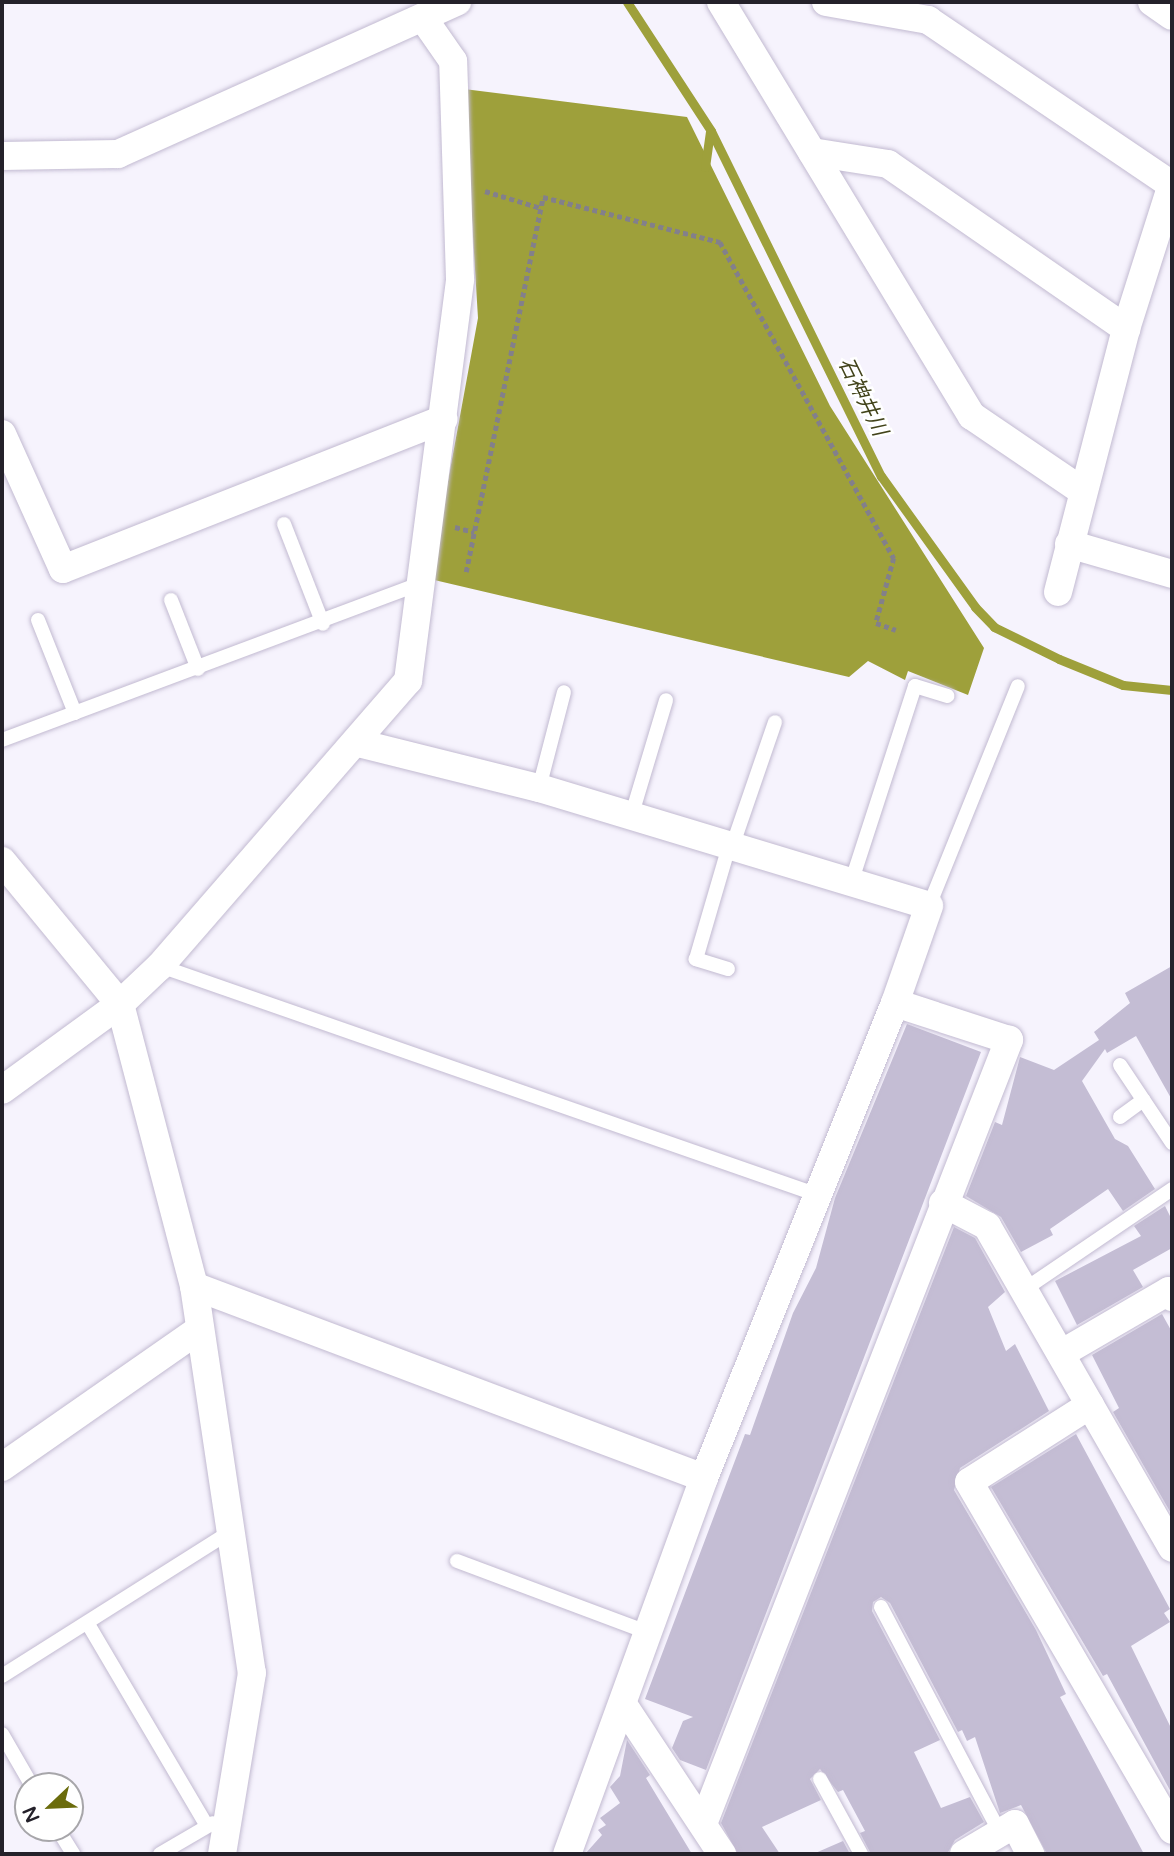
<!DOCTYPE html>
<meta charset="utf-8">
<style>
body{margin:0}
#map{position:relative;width:1174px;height:1856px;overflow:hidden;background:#f6f3fd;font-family:"Varela Round","Noto Sans JP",sans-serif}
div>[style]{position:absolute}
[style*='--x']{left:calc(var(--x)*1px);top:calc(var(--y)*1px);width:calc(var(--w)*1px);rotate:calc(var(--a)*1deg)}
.water>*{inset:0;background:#9ea03b}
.stream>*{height:9px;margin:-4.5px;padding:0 4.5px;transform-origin:4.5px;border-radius:4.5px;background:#9ea03b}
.building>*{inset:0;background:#c4bdd4}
.path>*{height:4.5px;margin-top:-2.25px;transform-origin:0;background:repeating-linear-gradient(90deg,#83808a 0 5px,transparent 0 8.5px)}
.roads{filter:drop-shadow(0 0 2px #c2bad1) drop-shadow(0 0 2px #c2bad1)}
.lane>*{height:14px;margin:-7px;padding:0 7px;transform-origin:7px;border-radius:7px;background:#fff}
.street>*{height:28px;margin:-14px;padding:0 14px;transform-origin:14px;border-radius:14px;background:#fff}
span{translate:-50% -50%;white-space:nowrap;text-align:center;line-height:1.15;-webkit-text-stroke:5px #fff;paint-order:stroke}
.water-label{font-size:21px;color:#42431a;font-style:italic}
.frame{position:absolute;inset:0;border:4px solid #24212a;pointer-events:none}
.north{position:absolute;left:14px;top:1772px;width:70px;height:70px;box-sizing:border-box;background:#fff;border:2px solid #a7a6aa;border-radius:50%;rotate:247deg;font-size:19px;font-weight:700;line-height:28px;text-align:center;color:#24212a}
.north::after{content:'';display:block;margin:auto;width:24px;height:32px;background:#6b6c0c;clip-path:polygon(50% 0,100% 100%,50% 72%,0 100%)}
</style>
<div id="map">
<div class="water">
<i style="clip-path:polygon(464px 89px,687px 117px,830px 406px,984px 648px,968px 695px,908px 671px,905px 680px,868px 661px,849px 677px,430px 579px,478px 318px)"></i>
</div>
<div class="stream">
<i style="--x:627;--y:2;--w:154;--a:56.9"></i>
<i style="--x:711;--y:131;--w:385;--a:63.8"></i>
<i style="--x:881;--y:476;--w:161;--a:54.3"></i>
<i style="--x:975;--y:607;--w:28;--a:46"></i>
<i style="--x:994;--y:627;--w:72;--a:26.2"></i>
<i style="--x:1059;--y:659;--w:69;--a:22.1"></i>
<i style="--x:1123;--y:685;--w:49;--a:5.8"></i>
<i style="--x:705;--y:167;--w:35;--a:-82"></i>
</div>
<div class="building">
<i style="clip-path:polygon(1172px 966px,1172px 1100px,1136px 1036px,1107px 1053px,1105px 1049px,1082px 1081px,1115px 1139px,1128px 1146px,1155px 1189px,1123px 1211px,1108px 1189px,1050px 1229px,1053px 1235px,1021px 1252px,1001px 1217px,966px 1196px,995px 1122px,1002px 1125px,1020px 1057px,1054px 1070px,1099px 1040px,1094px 1032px,1130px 1003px,1125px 993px)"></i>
<i style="clip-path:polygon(907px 1024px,981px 1052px,706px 1770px,680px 1760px,672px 1748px,683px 1721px,693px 1717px,645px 1699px,745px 1434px,750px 1435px,793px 1313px,816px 1268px,835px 1198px)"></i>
<i style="clip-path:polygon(1165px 1206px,1172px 1220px,1172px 1248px,1133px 1270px,1143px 1287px,1077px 1325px,1055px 1281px,1141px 1236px,1134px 1226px)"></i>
<i style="clip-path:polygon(954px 1227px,975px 1238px,1005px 1292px,988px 1307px,1006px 1351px,1015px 1344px,1049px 1411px,960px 1468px,954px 1490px,1036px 1630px,1066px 1694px,1060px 1697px,1144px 1854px,1047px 1854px,1021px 1805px,1000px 1813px,975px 1737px,967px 1741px,962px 1730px,958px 1732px,890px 1603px,881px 1597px,873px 1602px,872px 1611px,940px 1740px,914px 1752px,941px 1808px,970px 1797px,984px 1822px,955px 1840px,947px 1854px,871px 1854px,860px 1833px,865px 1831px,843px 1790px,838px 1792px,820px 1769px,810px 1779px,821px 1800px,762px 1827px,780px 1854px,738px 1854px,721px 1823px)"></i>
<i style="clip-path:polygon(1162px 1314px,1172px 1332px,1172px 1515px,1113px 1412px,1119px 1408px,1092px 1355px)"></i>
<i style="clip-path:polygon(1076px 1434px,1170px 1609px,1164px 1613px,1170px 1622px,1131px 1646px,1172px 1730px,1172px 1794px,1107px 1674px,1103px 1676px,991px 1487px)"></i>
<i style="clip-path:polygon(627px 1740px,650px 1775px,646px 1778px,692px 1854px,585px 1854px,602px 1835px,598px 1830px,606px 1825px,600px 1818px,620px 1803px,610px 1787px,620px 1776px)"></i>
<i style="clip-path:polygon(843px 1841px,850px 1854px,813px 1854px)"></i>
</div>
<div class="path">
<i style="--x:485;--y:191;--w:59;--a:16.9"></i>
<i style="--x:455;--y:527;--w:20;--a:15"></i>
<i style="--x:466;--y:572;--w:383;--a:-78.4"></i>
<i style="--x:543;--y:197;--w:183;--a:14.3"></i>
<i style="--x:720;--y:242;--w:361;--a:61.2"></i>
<i style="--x:894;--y:558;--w:67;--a:105.5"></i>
<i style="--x:876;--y:623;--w:21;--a:19"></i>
</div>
<div class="roads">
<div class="lane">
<i style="--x:284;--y:524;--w:107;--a:68.7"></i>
<i style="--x:171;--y:600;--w:74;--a:68.6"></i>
<i style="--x:38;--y:620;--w:100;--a:68.3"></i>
<i style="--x:2;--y:740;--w:451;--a:-20.5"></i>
<i style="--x:539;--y:788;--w:99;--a:-75.4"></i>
<i style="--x:631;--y:817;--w:122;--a:-73.3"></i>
<i style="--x:732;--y:847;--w:132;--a:-71"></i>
<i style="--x:851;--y:883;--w:207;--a:-72"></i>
<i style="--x:915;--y:686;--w:34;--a:17"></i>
<i style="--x:929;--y:906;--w:237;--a:-68"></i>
<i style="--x:160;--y:966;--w:694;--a:19.19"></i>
<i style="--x:728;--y:969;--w:34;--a:-163"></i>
<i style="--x:696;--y:959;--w:118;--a:-73.7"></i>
<i style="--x:1120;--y:1065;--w:94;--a:56.3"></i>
<i style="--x:1120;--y:1117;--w:29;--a:-36"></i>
<i style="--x:1025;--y:1289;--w:178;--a:-34.2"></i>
<i style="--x:457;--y:1561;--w:206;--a:20.5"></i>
<i style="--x:881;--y:1607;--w:255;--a:62.2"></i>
<i style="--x:88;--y:1624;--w:234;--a:59.5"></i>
<i style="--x:2;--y:1676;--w:273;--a:-32.3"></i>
<i style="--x:2;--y:1734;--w:60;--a:60"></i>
<i style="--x:820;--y:1779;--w:85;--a:61.3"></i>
<i style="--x:57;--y:1828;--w:31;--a:58"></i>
<i style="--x:160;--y:1854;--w:61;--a:-30.3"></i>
</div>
<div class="street">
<i style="--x:721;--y:2;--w:484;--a:58.8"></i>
<i style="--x:972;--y:416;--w:132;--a:34.2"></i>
<i style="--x:826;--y:2;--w:104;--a:10"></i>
<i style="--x:928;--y:20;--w:295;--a:34.1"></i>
<i style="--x:1152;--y:2;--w:24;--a:35"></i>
<i style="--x:812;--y:152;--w:77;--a:9"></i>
<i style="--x:888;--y:164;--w:290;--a:34.7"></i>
<i style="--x:2;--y:156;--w:116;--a:-1"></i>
<i style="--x:118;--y:154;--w:372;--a:-24.2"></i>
<i style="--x:2;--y:434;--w:148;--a:65.7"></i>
<i style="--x:63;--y:569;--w:409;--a:-21.5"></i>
<i style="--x:1069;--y:544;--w:107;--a:16.2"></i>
<i style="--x:1058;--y:592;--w:272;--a:-75.5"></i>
<i style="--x:1126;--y:329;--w:152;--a:-72.4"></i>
<i style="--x:358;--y:743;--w:187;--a:14"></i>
<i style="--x:539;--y:788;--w:407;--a:16.8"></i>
<i style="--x:929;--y:906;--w:103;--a:109.3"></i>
<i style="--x:895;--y:1003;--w:512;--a:111.91"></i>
<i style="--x:704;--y:1478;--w:400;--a:110"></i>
<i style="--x:2;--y:861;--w:185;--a:50.5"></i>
<i style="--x:120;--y:1004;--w:292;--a:75.3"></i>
<i style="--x:194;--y:1286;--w:391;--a:81.5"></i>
<i style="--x:252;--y:1673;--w:183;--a:99.4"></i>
<i style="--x:2;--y:1090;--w:146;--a:-36.1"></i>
<i style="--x:120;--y:1004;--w:55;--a:-43.5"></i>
<i style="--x:160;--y:966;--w:378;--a:-49"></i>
<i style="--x:408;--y:681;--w:405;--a:-82.6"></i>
<i style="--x:460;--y:279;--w:218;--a:-91.8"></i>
<i style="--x:453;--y:61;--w:52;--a:-124.9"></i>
<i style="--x:943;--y:1203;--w:50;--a:27.6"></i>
<i style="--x:987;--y:1226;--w:371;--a:60.1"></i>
<i style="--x:194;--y:1286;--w:545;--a:20.63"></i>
<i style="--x:1064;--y:1352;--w:121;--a:-30.2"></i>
<i style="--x:1169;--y:1291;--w:7;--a:63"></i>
<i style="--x:1090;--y:1405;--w:143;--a:147.5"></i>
<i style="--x:969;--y:1482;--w:403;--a:59.7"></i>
<i style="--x:2;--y:1467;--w:241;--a:-34.9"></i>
<i style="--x:624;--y:1706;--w:178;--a:56.5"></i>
<i style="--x:703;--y:1824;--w:842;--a:-68.68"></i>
<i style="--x:1009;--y:1040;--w:120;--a:-162"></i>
<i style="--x:964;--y:1854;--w:59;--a:-30.5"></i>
<i style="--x:1015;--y:1824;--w:34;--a:63"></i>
</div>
</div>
<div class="water-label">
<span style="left:862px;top:397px;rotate:64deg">石神井川</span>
</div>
<div class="frame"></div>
<div class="north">N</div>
</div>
